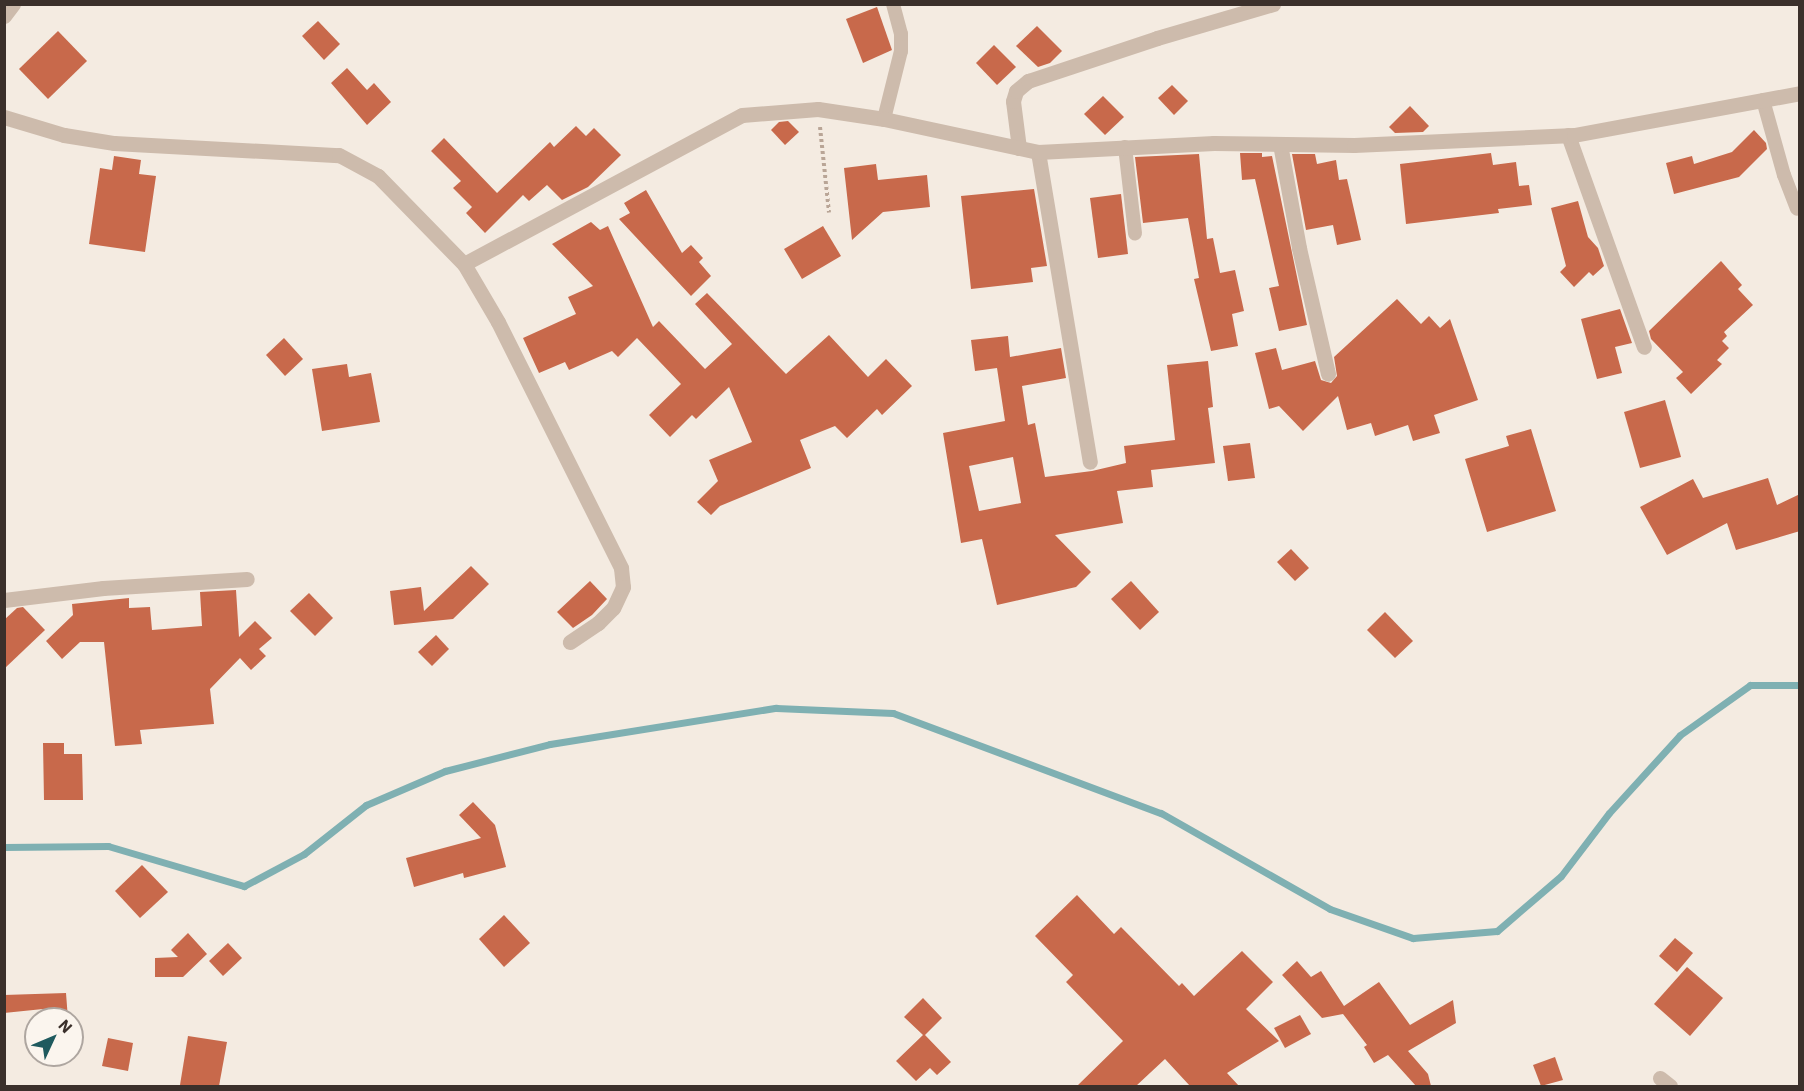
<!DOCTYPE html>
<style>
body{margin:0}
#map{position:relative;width:1804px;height:1091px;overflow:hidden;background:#f4ebe1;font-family:"IBM Plex Sans",sans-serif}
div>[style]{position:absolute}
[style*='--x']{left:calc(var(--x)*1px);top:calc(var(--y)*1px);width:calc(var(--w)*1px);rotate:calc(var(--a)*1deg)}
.stream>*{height:7px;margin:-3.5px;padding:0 3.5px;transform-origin:3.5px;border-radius:3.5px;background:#7fb0b2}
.building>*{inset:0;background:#c8694b}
.path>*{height:4px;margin-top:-2px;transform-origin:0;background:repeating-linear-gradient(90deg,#b9a596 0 3px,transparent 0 6px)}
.service>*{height:14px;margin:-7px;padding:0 7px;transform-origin:7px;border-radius:7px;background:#cdbbac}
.minor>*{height:15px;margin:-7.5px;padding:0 7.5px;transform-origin:7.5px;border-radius:7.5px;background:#cdbbac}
span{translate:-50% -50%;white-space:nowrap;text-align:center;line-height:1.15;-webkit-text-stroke:4.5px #fbf5ee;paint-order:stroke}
.frame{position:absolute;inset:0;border:6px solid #3b302b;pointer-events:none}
.north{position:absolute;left:24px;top:1007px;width:60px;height:60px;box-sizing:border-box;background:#fbf5ee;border:2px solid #aea6a0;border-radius:50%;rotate:46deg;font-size:16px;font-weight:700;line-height:24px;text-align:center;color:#3b302b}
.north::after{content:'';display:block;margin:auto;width:21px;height:27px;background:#1f5a5e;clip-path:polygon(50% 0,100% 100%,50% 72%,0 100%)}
</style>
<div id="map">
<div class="stream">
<i style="--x:4;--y:847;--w:104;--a:-0.6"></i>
<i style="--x:108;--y:846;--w:142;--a:16.4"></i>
<i style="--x:244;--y:886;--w:68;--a:-28.1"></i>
<i style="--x:304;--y:854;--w:79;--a:-38.3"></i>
<i style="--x:366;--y:805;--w:86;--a:-23.3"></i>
<i style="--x:445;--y:771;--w:108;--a:-14.4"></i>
<i style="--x:550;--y:744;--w:229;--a:-9.1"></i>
<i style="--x:776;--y:708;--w:117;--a:2.4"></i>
<i style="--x:893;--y:713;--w:286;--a:20.5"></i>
<i style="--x:1161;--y:813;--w:194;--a:29.6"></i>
<i style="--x:1330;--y:909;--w:88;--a:19.3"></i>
<i style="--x:1413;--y:938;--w:84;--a:-4.8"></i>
<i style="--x:1497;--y:931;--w:84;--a:-40.7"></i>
<i style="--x:1561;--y:876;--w:79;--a:-52.7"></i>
<i style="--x:1609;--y:813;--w:105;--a:-47.7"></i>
<i style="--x:1680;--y:735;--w:86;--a:-35.5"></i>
<i style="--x:1750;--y:685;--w:50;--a:0"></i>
</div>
<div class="building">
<i style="clip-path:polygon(877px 7px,892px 50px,863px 63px,846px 19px)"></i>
<i style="clip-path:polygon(318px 21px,340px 44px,324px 60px,302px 36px)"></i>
<i style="clip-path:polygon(1037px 26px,1062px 51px,1050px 63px,1038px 67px,1016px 46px)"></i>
<i style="clip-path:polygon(58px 31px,87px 61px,48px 99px,19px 69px)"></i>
<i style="clip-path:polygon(994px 45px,1016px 67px,997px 85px,976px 63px)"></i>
<i style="clip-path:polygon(347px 68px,367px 90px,374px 83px,391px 102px,367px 125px,331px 83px)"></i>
<i style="clip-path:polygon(1172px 85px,1188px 101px,1174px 115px,1158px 98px)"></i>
<i style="clip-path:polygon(1103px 96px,1124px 117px,1105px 135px,1084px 114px)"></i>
<i style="clip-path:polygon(1410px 106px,1429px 126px,1423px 132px,1395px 133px,1389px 127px)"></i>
<i style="clip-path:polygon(788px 121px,799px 132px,785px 145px,771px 130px,779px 122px)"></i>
<i style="clip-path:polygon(576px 126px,586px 136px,594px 128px,621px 155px,588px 187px,562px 200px,547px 185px,529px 201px,523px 195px,485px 233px,466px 213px,472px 207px,453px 188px,461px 181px,431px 151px,444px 138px,497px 193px,550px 142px,554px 147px)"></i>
<i style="clip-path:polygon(1754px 130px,1766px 143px,1767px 149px,1739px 177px,1674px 194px,1666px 163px,1692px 156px,1694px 164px,1732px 152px)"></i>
<i style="clip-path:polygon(1240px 153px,1262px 153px,1262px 157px,1272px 156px,1307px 325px,1279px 331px,1269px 288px,1279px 286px,1255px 179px,1242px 180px)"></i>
<i style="clip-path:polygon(1491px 153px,1493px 165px,1516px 162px,1519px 186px,1529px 185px,1532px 205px,1498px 209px,1499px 213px,1406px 224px,1400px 164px)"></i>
<i style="clip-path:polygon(1199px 154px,1207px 239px,1213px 238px,1220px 273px,1235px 270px,1244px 311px,1232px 314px,1238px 346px,1211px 351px,1194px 279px,1199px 278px,1188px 218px,1143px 223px,1135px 157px)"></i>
<i style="clip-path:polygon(1292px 154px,1315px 154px,1317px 164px,1336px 160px,1339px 180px,1347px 179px,1361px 240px,1337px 245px,1333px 225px,1306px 230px)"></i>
<i style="clip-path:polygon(114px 156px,141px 160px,139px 174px,156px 176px,145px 252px,89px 244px,100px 168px,112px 170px)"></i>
<i style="clip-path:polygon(876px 164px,878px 180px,927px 175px,930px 207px,883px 212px,852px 240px,844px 168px)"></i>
<i style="clip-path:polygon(1034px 189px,1047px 266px,1031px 268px,1033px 282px,971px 289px,961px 196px)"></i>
<i style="clip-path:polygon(646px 190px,682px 253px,691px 245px,703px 258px,699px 262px,711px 276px,691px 296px,619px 219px,630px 213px,624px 203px)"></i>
<i style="clip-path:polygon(1121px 194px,1128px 254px,1098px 258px,1090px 198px)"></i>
<i style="clip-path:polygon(1578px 201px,1588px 237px,1598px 248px,1604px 266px,1593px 276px,1589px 272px,1574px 287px,1560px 272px,1566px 266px,1551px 208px)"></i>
<i style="clip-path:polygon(591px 222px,600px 230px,608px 226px,653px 327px,659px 321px,705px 369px,732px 344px,695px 304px,707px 293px,786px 374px,829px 335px,868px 377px,886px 359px,912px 386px,882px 415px,877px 409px,847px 438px,835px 426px,800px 440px,811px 468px,720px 506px,711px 515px,697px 502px,718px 481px,709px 460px,752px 442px,729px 387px,696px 419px,692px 415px,670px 437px,649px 415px,681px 384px,637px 338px,618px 357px,612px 351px,569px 370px,565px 362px,539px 373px,523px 338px,576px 314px,568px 297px,593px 286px,552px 244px)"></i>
<i style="clip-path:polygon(823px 226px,841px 256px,802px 279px,784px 249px)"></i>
<i style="clip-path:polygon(1721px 261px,1742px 285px,1738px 289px,1753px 305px,1724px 332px,1727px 336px,1722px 341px,1729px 348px,1717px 360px,1722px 364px,1691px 394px,1676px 378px,1683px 372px,1651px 339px,1649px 331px)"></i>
<i style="clip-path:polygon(1397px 299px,1421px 324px,1429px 316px,1440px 328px,1450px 319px,1478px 400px,1434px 415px,1440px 433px,1413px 441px,1408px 425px,1375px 436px,1371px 423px,1347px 430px,1338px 396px,1303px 431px,1279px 406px,1269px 409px,1255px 353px,1276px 348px,1282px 370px,1315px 361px,1321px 380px,1331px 383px,1337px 376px,1334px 357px)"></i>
<i style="clip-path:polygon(1620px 309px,1632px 343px,1615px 347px,1622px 373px,1597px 379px,1581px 319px)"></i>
<i style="clip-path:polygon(evenodd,1008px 336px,1010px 357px,1061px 348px,1066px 378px,1022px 386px,1028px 425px,1035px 423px,1045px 477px,1092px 471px,1126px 463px,1124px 446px,1175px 440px,1167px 365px,1208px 361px,1213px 407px,1208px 408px,1215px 463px,1151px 470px,1153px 487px,1117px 491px,1123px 523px,1055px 535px,1091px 572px,1076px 587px,997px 605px,982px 539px,961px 543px,943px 433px,1005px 421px,997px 368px,975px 371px,971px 340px,1008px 336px,1013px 457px,1021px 503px,979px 511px,969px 466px,1013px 457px)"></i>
<i style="clip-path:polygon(284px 338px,303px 359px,285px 376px,266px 355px)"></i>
<i style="clip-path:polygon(347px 364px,349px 377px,371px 373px,380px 422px,322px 431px,312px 369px)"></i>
<i style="clip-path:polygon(1665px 400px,1681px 457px,1640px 468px,1624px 412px)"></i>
<i style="clip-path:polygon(1531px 429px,1556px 511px,1487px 532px,1465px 459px,1509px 446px,1506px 436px)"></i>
<i style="clip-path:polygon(1250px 443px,1255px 478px,1228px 481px,1223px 446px)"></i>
<i style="clip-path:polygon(1768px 478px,1777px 505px,1800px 494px,1800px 531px,1736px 550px,1727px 523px,1667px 555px,1640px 507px,1693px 479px,1703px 498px)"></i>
<i style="clip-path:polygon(1291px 549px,1309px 568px,1295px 581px,1277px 562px)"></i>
<i style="clip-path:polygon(471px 566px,489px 584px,453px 619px,394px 625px,390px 591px,421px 587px,424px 611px)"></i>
<i style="clip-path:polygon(590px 581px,607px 599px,592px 615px,573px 628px,557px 612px)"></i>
<i style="clip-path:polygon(1131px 581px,1159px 612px,1140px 630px,1111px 599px)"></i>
<i style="clip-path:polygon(236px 590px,239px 637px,255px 621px,272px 638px,259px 649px,266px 656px,251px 670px,240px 658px,210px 689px,214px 724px,140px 730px,142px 744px,115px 746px,104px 642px,80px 642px,62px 659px,46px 641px,73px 615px,72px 604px,129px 598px,129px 608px,150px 607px,152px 630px,202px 626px,200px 592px)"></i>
<i style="clip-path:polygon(309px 593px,333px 618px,315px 636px,290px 611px)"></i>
<i style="clip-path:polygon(23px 607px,45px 630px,4px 669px,4px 620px,17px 608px)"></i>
<i style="clip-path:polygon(1385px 612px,1413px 641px,1395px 658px,1367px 630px)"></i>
<i style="clip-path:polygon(436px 635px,449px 649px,432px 666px,418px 652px)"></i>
<i style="clip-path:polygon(43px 743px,64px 743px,64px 754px,82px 754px,83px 800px,44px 800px)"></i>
<i style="clip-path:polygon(473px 802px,495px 825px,506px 867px,464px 878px,463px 873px,414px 887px,406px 858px,481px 838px,459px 815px)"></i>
<i style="clip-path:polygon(142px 865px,168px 892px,140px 918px,115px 891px)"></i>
<i style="clip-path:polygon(1077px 895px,1114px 934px,1121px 927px,1179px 986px,1182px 983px,1194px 996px,1242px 951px,1273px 982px,1246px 1009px,1279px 1041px,1227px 1073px,1239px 1086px,1190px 1086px,1165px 1059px,1136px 1086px,1077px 1086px,1123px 1041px,1066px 982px,1073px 975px,1035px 936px)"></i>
<i style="clip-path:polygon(504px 915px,530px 943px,504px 967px,479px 939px)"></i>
<i style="clip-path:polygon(188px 933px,207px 954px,183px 977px,155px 977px,155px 958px,178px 957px,171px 950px)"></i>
<i style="clip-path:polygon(1675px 938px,1693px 953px,1677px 972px,1659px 956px)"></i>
<i style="clip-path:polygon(228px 943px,242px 958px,223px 976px,209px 961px)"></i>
<i style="clip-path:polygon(1297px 961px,1311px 977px,1321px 971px,1344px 1006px,1379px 982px,1410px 1025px,1453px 1000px,1456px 1023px,1408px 1051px,1428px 1074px,1431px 1086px,1416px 1086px,1388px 1055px,1374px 1063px,1364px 1047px,1367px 1045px,1343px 1014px,1322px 1018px,1282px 975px)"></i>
<i style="clip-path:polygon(1687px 967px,1723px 998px,1690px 1036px,1654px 1004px)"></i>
<i style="clip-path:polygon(66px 993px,68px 1019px,43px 1019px,43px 1009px,4px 1013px,4px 995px)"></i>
<i style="clip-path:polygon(923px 998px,942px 1018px,925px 1035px,951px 1062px,937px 1075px,930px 1068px,916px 1081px,896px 1061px,923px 1035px,904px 1017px)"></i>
<i style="clip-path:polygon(1300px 1015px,1311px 1034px,1285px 1048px,1274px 1028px)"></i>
<i style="clip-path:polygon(188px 1036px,227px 1042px,219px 1086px,180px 1085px)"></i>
<i style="clip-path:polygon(108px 1038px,133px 1043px,128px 1071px,102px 1066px)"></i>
<i style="clip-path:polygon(1555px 1057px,1563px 1080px,1541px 1086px,1533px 1065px)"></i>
</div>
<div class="path">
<i style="--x:820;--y:127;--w:86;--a:84"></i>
</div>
<div class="service">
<i style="--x:1763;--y:100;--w:78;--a:74.4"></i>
<i style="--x:1784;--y:175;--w:36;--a:69"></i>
<i style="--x:884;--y:119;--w:70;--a:-76"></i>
<i style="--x:901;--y:51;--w:17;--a:-90"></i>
<i style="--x:901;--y:34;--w:31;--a:-105"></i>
<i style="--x:1125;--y:147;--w:87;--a:83.4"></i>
</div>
<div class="minor">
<i style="--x:4;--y:16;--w:15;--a:-53"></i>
<i style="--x:4;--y:117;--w:63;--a:16.7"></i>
<i style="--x:64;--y:135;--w:51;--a:9.1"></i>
<i style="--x:114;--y:143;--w:225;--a:3.1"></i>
<i style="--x:339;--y:155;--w:44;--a:28.3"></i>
<i style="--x:378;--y:176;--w:123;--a:45.7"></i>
<i style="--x:464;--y:264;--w:67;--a:59.6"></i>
<i style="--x:498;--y:322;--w:275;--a:63.4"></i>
<i style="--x:621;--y:568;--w:19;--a:84"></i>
<i style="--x:623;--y:587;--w:23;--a:115"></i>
<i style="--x:613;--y:608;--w:21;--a:135"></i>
<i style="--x:598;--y:623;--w:34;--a:146"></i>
<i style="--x:1568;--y:135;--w:225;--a:70.3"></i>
<i style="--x:1280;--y:144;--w:106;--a:79.6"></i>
<i style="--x:1299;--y:248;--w:129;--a:77"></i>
<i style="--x:1019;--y:148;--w:47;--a:-97.3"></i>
<i style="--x:1013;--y:101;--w:10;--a:-73"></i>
<i style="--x:1016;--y:91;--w:16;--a:-40"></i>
<i style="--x:1028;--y:81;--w:136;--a:-18.4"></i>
<i style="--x:1157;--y:38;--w:121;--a:-16.3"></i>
<i style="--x:1038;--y:152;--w:314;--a:80.5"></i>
<i style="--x:464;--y:264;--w:315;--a:-28.2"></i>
<i style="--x:742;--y:115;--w:76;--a:-4.5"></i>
<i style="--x:818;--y:109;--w:67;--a:8.6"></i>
<i style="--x:884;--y:119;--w:157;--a:12.1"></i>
<i style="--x:1038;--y:152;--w:176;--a:-2.9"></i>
<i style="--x:1214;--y:143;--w:140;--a:0.8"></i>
<i style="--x:1354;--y:145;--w:220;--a:-2.6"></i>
<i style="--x:1574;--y:135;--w:230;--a:-10.5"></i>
<i style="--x:4;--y:600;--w:100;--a:-6.9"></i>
<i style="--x:103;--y:588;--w:144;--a:-3.6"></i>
<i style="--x:1660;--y:1078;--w:13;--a:39"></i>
</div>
<div class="frame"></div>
<div class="north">N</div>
</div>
